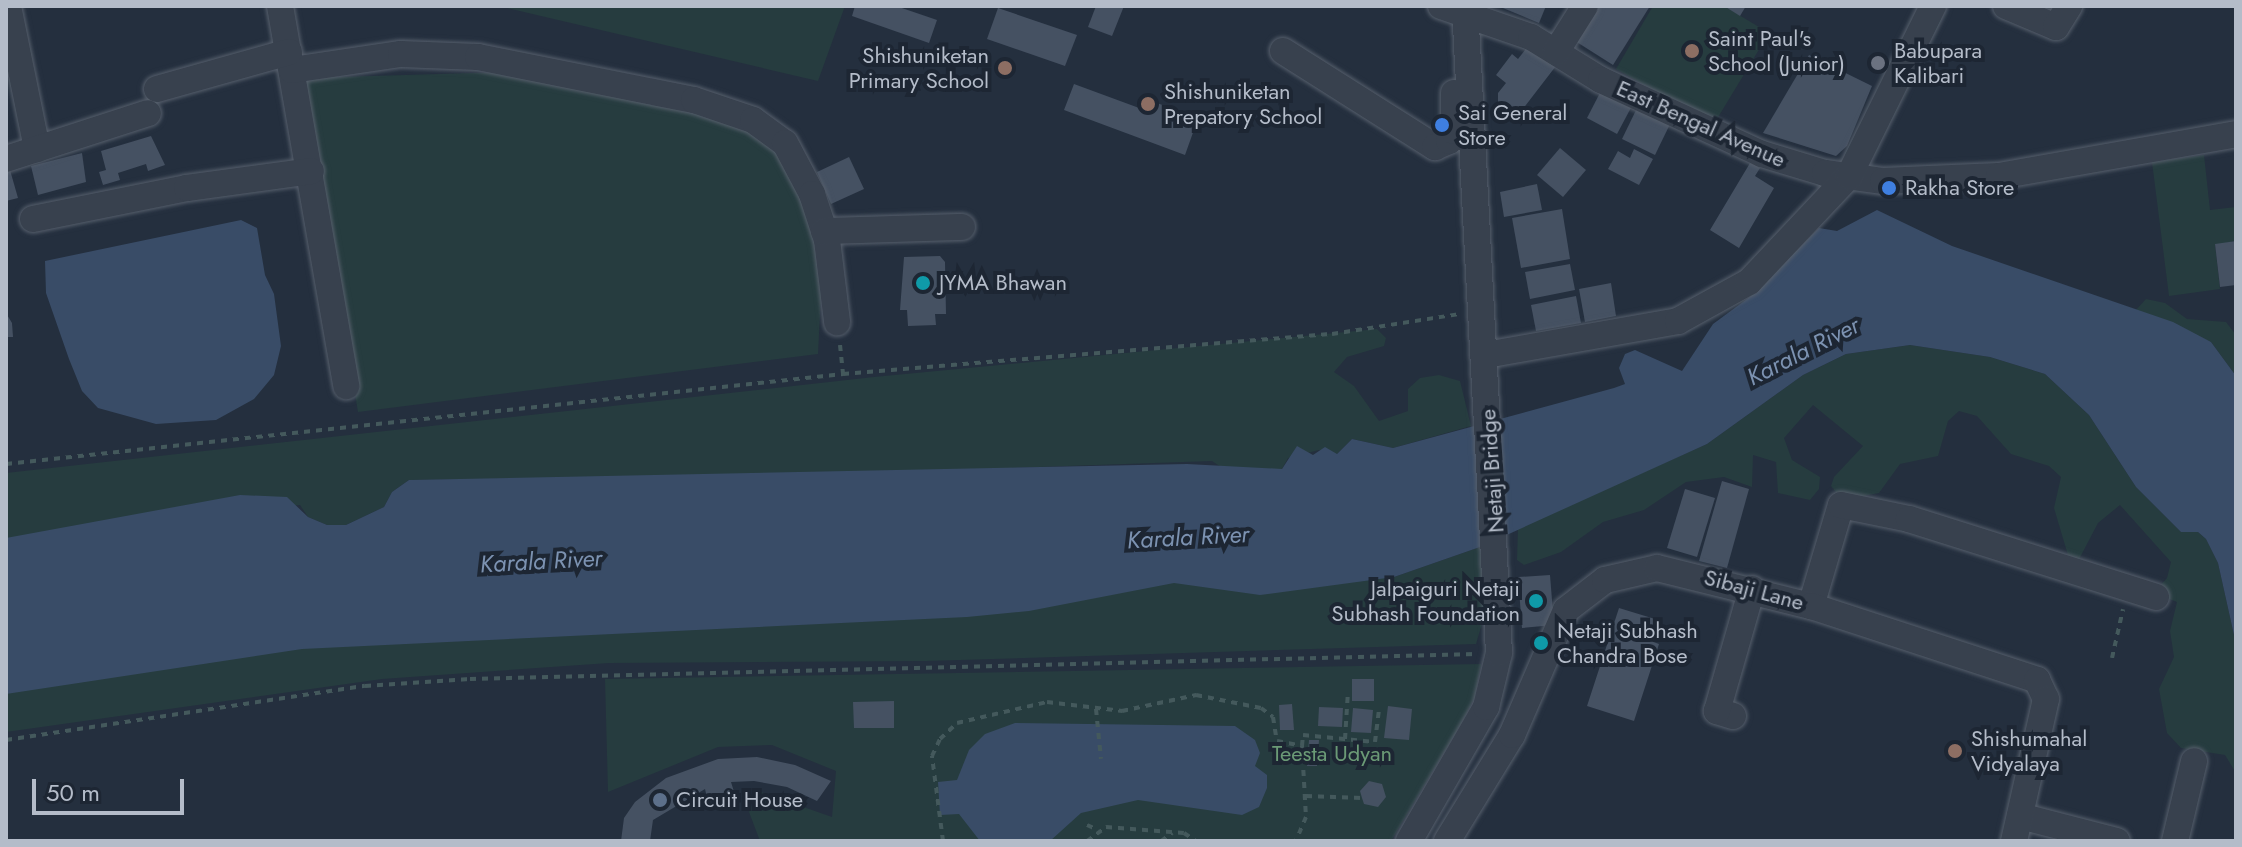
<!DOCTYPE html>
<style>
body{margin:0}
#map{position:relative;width:2242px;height:847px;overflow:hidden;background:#242f3e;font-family:Jost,sans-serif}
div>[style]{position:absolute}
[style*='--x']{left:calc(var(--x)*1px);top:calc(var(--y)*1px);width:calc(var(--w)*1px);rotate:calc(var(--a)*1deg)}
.green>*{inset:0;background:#263c3f}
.water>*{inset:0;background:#394c67}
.building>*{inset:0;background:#455162}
.path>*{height:4px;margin-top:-2px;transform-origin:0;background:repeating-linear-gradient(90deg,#44595c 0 6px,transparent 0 12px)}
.roads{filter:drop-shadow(0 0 2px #565f6c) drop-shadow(0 0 2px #565f6c)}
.minor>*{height:26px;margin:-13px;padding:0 13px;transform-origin:13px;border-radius:13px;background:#38414e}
.dots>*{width:22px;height:22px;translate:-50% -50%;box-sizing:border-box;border:4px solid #1d2633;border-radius:50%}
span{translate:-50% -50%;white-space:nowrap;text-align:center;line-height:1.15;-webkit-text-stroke:8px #1d2633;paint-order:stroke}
.poi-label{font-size:22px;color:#b4bcc9}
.left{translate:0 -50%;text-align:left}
.right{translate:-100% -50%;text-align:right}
.street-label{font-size:22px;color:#b4bcc9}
.park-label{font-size:22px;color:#6b9a76}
.water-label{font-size:24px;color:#7c92b1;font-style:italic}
.frame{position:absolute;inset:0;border:8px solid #b4bcc9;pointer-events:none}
.scale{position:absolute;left:32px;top:779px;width:152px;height:36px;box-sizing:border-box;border:4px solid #b4bcc9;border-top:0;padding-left:10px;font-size:24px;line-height:28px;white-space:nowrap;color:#b4bcc9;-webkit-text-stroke:6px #1d2633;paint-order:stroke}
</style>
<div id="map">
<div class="green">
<i style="clip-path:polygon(498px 6px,845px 6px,818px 81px)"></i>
<i style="clip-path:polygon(1653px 6px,1724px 6px,1769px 33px,1714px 124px,1616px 69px)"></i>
<i style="clip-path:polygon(509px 72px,732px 119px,777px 145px,812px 218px,821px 294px,818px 354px,358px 412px,302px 78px)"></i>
<i style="clip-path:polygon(2204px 155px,2210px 210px,2236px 207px,2236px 241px,2215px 245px,2220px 289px,2169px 296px,2152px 162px)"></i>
<i style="clip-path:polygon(2146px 299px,2165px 303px,2187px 319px,2226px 322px,2236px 335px,2236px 376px,2211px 342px,2135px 311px)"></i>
<i style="clip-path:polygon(1377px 329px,1386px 338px,1384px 346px,1347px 357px,1334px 372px,1354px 386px,1379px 421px,1408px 411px,1408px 389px,1420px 378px,1439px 375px,1460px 381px,1471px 426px,1393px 448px,1352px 439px,1337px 454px,1319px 450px,1288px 458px,1282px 469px,1224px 469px,1212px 461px,808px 475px,409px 480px,392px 492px,384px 507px,346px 525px,327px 525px,308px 517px,300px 505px,6px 541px,6px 473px,874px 377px)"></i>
<i style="clip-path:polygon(1910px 345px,1990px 357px,2045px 374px,2089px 415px,2136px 487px,2181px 532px,2198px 532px,2206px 539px,2218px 563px,2236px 644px,2236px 773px,2225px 755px,2181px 748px,2167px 733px,2159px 689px,2174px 657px,2170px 631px,2177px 602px,2154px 593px,2167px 578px,2171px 562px,2120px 505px,2098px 523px,2076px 565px,2070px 562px,2054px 508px,2061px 477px,2049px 466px,2011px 454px,1977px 416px,1959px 411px,1948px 421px,1938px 456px,1900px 464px,1879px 493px,1842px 500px,1831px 486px,1834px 477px,1863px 446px,1813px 405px,1784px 438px,1792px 460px,1820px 477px,1819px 489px,1810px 500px,1778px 493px,1776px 462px,1753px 455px,1752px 487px,1724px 477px,1686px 482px,1644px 510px,1603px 522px,1561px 552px,1524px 565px,1517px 560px,1518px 528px,1707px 444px,1803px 375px,1846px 354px)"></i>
<i style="clip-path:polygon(1480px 547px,1486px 610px,1476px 644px,926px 661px,609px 663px,382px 679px,6px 732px,6px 655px,1304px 574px,1325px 583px,1394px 577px)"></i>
<i style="clip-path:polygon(1481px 664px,1475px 697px,1461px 724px,1391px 841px,760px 841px,749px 812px,758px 791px,832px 817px,836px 771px,772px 745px,718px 747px,608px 792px,605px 679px)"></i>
</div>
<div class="water">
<i style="clip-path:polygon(1877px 210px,1952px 246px,2173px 322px,2211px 342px,2236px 376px,2236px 644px,2218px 563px,2206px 539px,2198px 532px,2181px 532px,2136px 487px,2089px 415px,2045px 374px,1990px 357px,1910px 345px,1846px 354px,1803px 375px,1707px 444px,1480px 547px,1394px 577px,1260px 595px,1174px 583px,1029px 611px,967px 617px,302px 649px,6px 694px,6px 538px,240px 495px,287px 497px,308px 517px,327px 525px,346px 525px,384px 507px,392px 492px,409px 480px,1187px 464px,1282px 469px,1297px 446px,1313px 455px,1325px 447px,1337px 454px,1352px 439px,1393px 448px,1614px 388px,1625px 384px,1619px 368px,1625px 354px,1635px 350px,1682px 371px,1713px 324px,1751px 296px,1819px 228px,1837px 231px)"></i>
<i style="clip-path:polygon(241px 220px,257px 228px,265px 275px,274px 294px,281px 346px,274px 375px,254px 399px,216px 420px,156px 424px,98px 408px,82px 391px,69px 359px,46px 293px,45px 261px)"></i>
<i style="clip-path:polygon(1015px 723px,1235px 726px,1255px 740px,1260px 753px,1255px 766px,1267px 775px,1267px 788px,1259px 807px,1242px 815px,1138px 800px,1081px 813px,1050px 841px,980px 841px,959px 814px,940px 815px,938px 782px,957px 780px,969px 750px,985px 734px)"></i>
</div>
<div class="building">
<i style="clip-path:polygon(855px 6px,896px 6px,937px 20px,929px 43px,852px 16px)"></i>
<i style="clip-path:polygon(1096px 6px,1124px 6px,1112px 36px,1088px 27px)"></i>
<i style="clip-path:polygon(1498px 6px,1546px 6px,1539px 23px)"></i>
<i style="clip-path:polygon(1592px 6px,1650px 6px,1613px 65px,1572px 39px)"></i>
<i style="clip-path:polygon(1724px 6px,1746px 6px,1740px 16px)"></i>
<i style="clip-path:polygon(998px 8px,1077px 35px,1065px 66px,987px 39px)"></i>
<i style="clip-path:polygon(1532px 41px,1559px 62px,1512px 123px,1498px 112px,1498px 93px,1506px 83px,1496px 75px,1512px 54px,1518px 59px)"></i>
<i style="clip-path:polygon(1809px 55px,1872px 86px,1847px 146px,1836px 156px,1763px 133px)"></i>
<i style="clip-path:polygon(1074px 84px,1150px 112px,1154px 102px,1168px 107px,1165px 116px,1195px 127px,1185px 155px,1064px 110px)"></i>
<i style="clip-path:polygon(1603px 87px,1634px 102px,1617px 134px,1587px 118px)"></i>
<i style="clip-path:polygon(1639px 104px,1672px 120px,1655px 155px,1622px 139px)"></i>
<i style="clip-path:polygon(151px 136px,165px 165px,148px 171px,146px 164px,118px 173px,120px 180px,103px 185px,99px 172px,106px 170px,101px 151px)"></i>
<i style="clip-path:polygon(1560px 148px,1586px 170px,1563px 197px,1537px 175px)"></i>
<i style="clip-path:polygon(1634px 149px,1653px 159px,1639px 185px,1608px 169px,1618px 151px,1630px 158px)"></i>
<i style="clip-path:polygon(82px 153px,86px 182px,38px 195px,31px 166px)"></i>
<i style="clip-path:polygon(849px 157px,864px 189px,831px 204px,817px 172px)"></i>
<i style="clip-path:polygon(1750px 163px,1760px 168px,1755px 176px,1774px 188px,1739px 248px,1710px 230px)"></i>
<i style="clip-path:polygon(10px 170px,18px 198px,6px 201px,6px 171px)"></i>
<i style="clip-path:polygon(1537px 184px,1542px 210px,1504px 217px,1500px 192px)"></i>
<i style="clip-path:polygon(1562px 209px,1570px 259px,1521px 268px,1512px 218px)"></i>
<i style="clip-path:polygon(2236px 241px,2236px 285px,2220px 287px,2215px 244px)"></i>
<i style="clip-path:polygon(940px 256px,945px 262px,946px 314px,935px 314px,936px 325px,908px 326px,907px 310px,900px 310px,904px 257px)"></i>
<i style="clip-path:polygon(1570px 264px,1575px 290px,1530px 299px,1525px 272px)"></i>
<i style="clip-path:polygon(1611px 283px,1616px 316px,1585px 322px,1579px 289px)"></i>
<i style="clip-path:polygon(1576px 296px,1581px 323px,1536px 331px,1531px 305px)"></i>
<i style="clip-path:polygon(6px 313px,12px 323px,13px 337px,6px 337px)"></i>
<i style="clip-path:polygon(1722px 481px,1749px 489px,1727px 568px,1699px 561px)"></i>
<i style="clip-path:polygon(1685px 489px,1715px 498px,1697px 557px,1667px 548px)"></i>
<i style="clip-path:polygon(1550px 575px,1554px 625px,1522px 628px,1518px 577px)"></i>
<i style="clip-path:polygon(1619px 608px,1655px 619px,1648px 640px,1659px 644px,1634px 721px,1587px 706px)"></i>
<i style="clip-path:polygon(1352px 679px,1374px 679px,1374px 701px,1352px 701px)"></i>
<i style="clip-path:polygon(894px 701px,894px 728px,854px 728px,853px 702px)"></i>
<i style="clip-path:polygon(1292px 704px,1294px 730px,1280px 730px,1279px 705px)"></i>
<i style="clip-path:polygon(1388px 706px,1412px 709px,1409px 740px,1384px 738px)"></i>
<i style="clip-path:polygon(1319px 707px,1343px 708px,1342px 727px,1318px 726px)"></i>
<i style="clip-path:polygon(1353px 708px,1373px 710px,1371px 733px,1351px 732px)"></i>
<i style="clip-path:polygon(1309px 740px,1319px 740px,1317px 766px,1307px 766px)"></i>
<i style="clip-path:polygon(757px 757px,795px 765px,831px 781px,817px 801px,787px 787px,754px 781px,731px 782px,735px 795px,708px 802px,705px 789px,653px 820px,650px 841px,621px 841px,624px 818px,635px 802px,666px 778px,718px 759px)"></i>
<i style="clip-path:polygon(1369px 781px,1382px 784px,1386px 797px,1378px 807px,1364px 804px,1362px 798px,1360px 791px)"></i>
</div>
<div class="path">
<i style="--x:840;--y:345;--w:29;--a:84"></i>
<i style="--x:6;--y:464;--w:842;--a:-6.14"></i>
<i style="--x:843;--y:374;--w:491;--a:-4.7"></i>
<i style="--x:1332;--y:334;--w:130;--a:-8.9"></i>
<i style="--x:2112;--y:658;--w:50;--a:-77.3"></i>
<i style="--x:1096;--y:709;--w:50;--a:84.3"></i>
<i style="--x:1345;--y:739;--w:48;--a:-86.4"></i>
<i style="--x:6;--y:740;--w:363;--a:-8.6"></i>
<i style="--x:365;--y:686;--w:105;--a:-3.8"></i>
<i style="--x:470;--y:679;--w:1007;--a:-1.42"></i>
<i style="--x:1302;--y:746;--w:11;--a:-85"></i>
<i style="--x:1303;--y:735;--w:72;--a:5.6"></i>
<i style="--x:1375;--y:742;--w:34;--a:-83"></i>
<i style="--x:1306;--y:796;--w:56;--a:2"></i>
<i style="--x:1087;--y:825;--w:12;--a:24"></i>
<i style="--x:943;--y:841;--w:86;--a:-97.4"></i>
<i style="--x:932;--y:756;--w:19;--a:-65"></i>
<i style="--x:940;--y:739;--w:23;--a:-43"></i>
<i style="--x:957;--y:723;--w:92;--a:-13.1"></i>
<i style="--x:1047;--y:702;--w:76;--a:6.8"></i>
<i style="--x:1122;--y:711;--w:76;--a:-12.2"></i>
<i style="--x:1196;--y:695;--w:66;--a:11.3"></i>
<i style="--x:1261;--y:708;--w:15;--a:37"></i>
<i style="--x:1273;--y:717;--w:24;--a:81"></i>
<i style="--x:1277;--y:741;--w:25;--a:11"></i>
<i style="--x:1302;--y:746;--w:71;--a:86.8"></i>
<i style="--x:1306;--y:817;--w:26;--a:113"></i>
<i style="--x:1087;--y:841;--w:24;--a:-36"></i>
<i style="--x:1106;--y:827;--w:78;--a:4.4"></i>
<i style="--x:1184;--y:833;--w:14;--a:34"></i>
<i style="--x:1161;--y:841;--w:14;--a:-36"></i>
</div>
<div class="roads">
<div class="minor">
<i style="--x:8;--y:6;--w:146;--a:78.5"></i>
<i style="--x:280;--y:6;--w:386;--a:80.1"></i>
<i style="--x:1441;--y:6;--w:95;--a:19"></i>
<i style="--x:1531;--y:37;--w:82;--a:31.6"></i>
<i style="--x:1601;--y:80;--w:177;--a:24.7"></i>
<i style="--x:1762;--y:154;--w:66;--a:16.8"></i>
<i style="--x:1825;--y:173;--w:59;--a:7.9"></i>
<i style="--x:1883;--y:181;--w:116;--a:-2.5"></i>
<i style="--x:1999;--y:176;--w:241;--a:-10"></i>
<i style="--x:2006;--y:6;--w:54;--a:22.8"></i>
<i style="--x:2056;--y:27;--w:25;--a:-58"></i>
<i style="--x:1283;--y:51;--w:180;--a:32.3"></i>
<i style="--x:1435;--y:147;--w:15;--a:-23"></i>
<i style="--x:1449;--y:141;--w:11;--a:-63"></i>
<i style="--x:1454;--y:131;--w:38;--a:-90"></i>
<i style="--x:1556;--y:52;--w:54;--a:-57.8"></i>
<i style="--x:292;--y:70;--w:110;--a:-8.4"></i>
<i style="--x:401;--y:54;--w:77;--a:2.2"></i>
<i style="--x:478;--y:57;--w:220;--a:11.3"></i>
<i style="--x:694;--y:100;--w:62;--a:18.7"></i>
<i style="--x:753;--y:120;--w:39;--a:36"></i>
<i style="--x:785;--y:143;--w:58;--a:62.1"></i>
<i style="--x:812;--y:194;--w:48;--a:71.9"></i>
<i style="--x:827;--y:240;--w:83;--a:83"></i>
<i style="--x:157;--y:89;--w:137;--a:-15.7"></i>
<i style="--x:6;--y:159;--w:149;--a:-17.9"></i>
<i style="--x:33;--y:219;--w:157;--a:-11.4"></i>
<i style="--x:187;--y:188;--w:125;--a:-7.8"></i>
<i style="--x:824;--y:231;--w:138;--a:-1.7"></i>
<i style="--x:1497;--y:353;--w:184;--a:-10"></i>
<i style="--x:1678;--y:321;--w:81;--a:-28.8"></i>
<i style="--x:1749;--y:282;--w:146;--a:-46.7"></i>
<i style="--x:1849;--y:176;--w:190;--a:-63.7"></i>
<i style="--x:1811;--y:606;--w:105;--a:-73.5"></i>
<i style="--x:1841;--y:505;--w:69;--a:11.6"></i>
<i style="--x:1909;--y:519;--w:259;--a:17.5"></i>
<i style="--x:1733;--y:716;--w:17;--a:-163"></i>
<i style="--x:1717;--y:711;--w:127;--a:-74"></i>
<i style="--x:2020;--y:816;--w:100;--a:14.5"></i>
<i style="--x:1409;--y:841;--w:155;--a:-60.1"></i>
<i style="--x:1486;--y:707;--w:56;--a:-76.5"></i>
<i style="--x:1499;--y:653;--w:648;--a:-93.01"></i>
<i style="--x:1447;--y:841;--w:124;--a:-58.5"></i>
<i style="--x:1512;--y:735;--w:136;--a:-66.6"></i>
<i style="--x:1566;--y:610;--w:49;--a:-37.6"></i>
<i style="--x:1605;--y:580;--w:53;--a:-13"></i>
<i style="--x:1657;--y:568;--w:159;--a:13.9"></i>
<i style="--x:1811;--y:606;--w:238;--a:18.1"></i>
<i style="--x:2037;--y:680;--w:21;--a:65"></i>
<i style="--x:2046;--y:699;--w:146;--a:102.7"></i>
<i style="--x:2175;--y:841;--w:82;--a:-76.6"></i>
</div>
</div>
<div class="dots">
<i style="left:1692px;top:51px;background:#8d6e63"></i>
<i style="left:1878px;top:63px;background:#6b7280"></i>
<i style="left:1005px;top:68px;background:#8d6e63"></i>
<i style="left:1148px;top:104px;background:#8d6e63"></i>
<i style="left:1442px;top:125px;background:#3f7fe0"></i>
<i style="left:1889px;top:188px;background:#3f7fe0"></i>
<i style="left:923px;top:283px;background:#0f9aa8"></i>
<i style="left:1536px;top:601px;background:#0f9aa8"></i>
<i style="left:1541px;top:643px;background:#0f9aa8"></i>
<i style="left:1955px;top:751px;background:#8d6e63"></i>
<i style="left:660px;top:800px;background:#5c6f8a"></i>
</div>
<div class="poi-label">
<span class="left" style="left:1708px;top:51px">Saint Paul's<br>School (Junior)</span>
<span class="left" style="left:1894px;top:63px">Babupara<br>Kalibari</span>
<span class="right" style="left:989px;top:68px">Shishuniketan<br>Primary School</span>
<span class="left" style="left:1164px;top:104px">Shishuniketan<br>Prepatory School</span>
<span class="left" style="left:1458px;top:125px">Sai General<br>Store</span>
<span class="left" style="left:1905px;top:188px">Rakha Store</span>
<span class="left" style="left:939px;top:283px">JYMA Bhawan</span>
<span class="right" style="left:1520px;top:601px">Jalpaiguri Netaji<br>Subhash Foundation</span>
<span class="left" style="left:1557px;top:643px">Netaji Subhash<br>Chandra Bose</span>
<span class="left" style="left:1971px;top:751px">Shishumahal<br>Vidyalaya</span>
<span class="left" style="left:676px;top:800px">Circuit House</span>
</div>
<div class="street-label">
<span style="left:1701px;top:124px;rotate:24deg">East Bengal Avenue</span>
<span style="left:1492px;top:471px;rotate:-94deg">Netaji Bridge</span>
<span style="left:1754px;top:590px;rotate:15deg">Sibaji Lane</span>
</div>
<div class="park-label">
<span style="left:1332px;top:754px">Teesta Udyan</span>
</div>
<div class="water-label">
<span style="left:1803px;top:351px;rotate:-27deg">Karala River</span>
<span style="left:1188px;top:537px;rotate:-3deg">Karala River</span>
<span style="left:541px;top:561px;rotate:-3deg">Karala River</span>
</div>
<div class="frame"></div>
<div class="scale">50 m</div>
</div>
